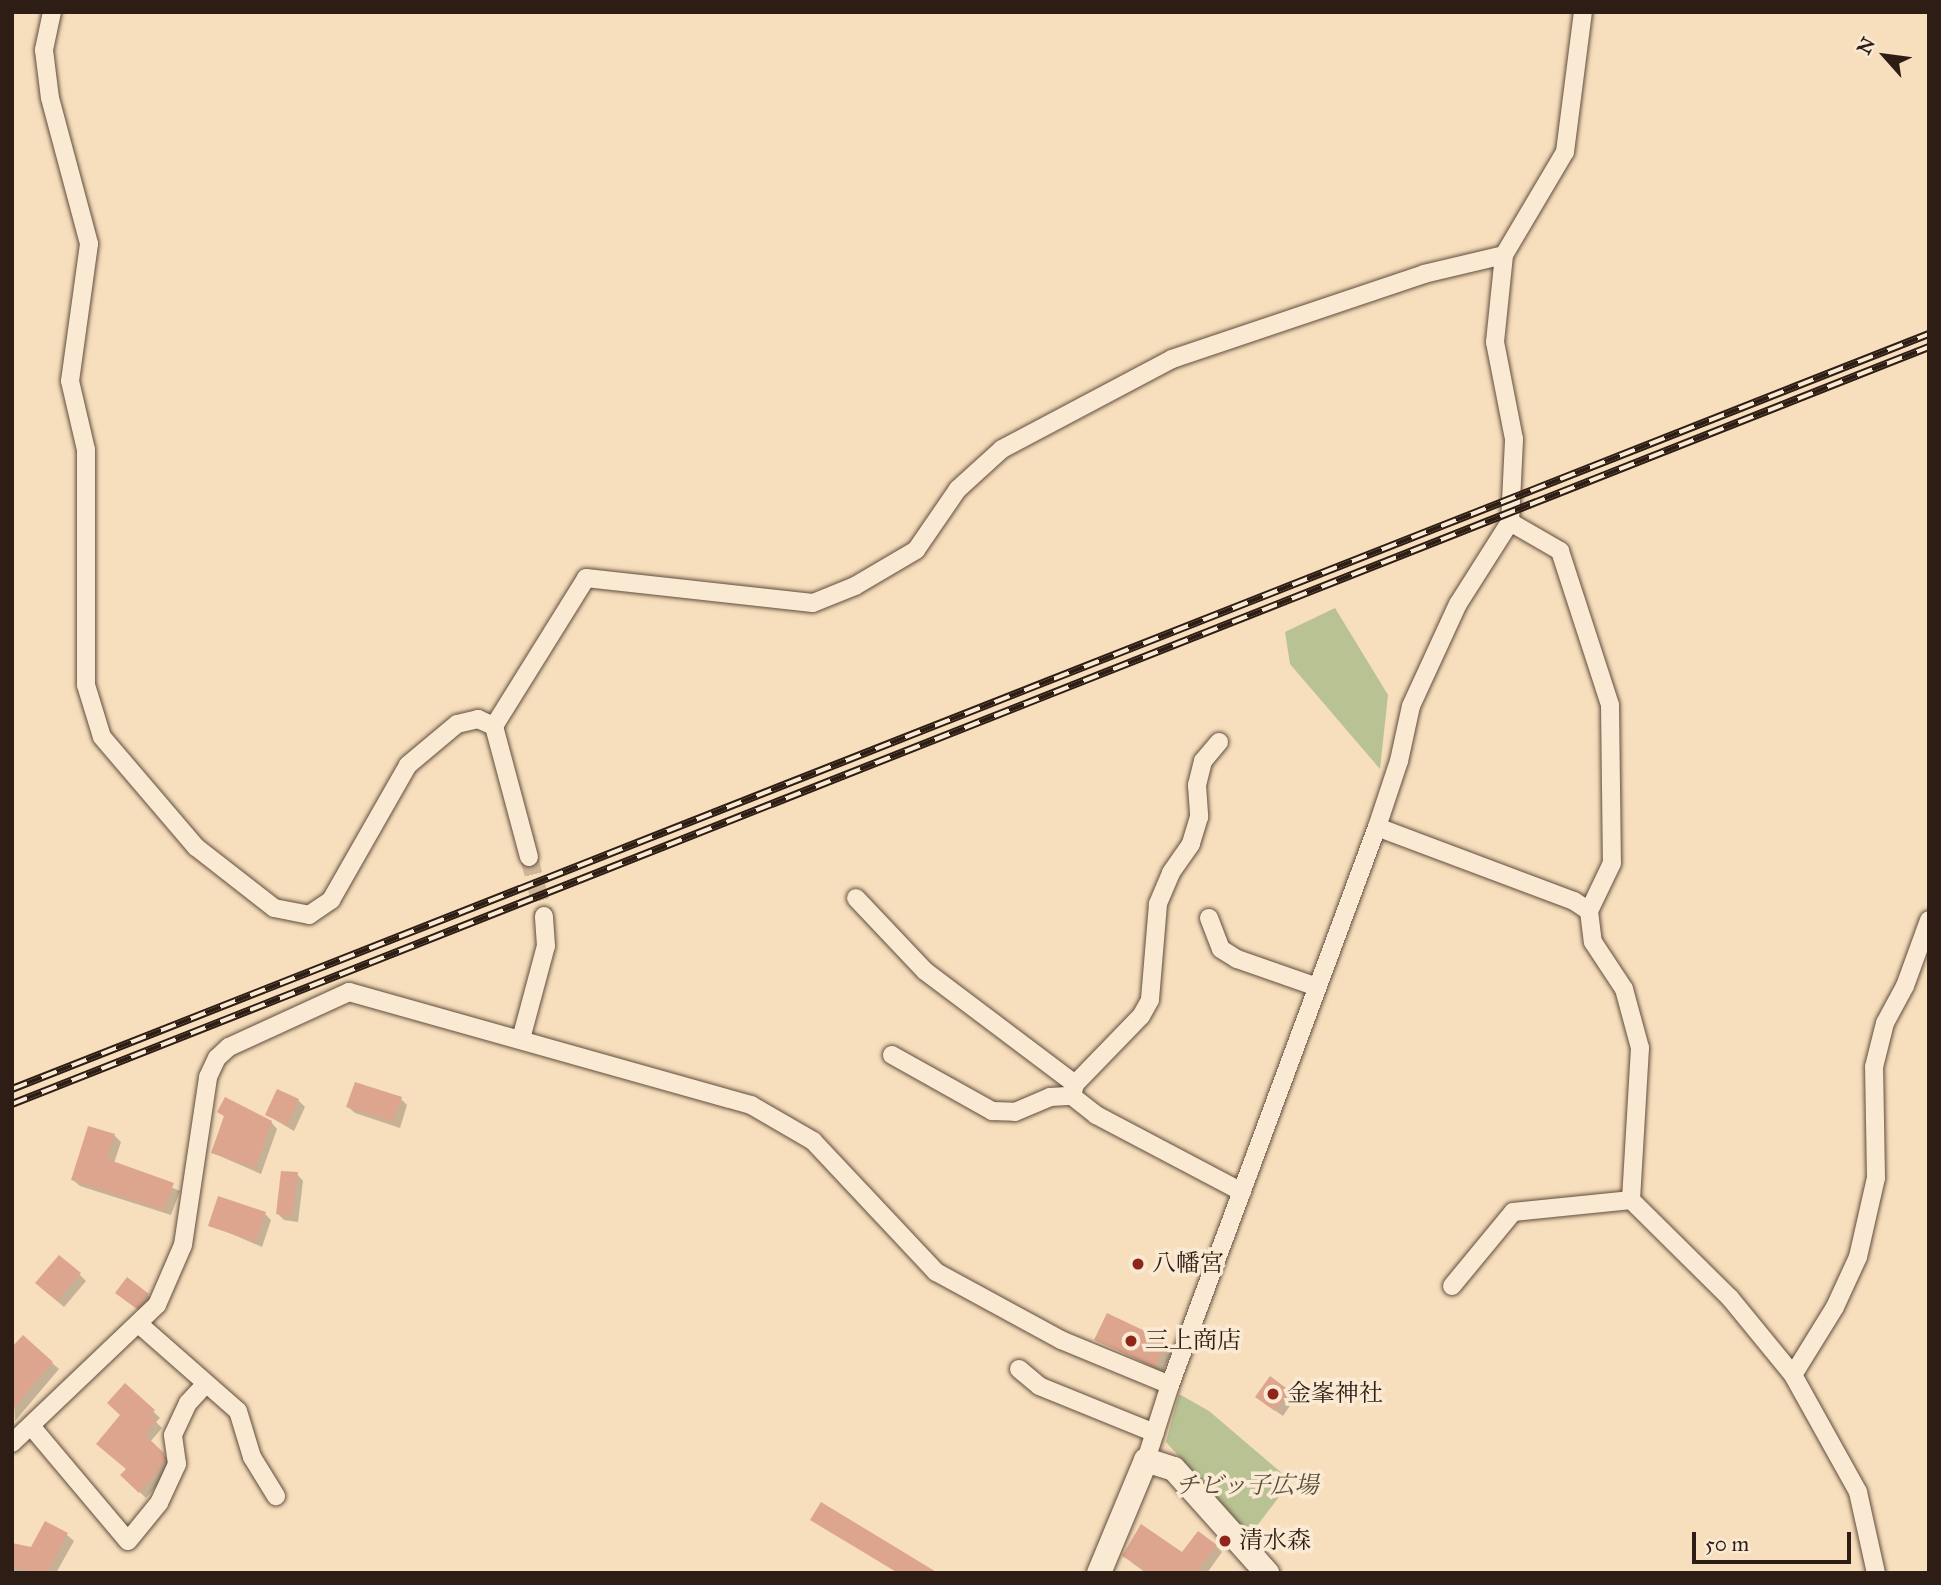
<!DOCTYPE html>
<meta charset="utf-8">
<style>
body{margin:0}
#map{position:relative;width:1941px;height:1585px;overflow:hidden;background:#f7debc;font-family:"IM FELL Great Primer","Noto Serif JP",serif}
div>[style]{position:absolute}
[style*='--x']{left:calc(var(--x)*1px);top:calc(var(--y)*1px);width:calc(var(--w)*1px);rotate:calc(var(--a)*1deg)}
.green>*{inset:0;background:#b9c293}
.shadow>*{inset:0;background:#0003}
.building>*{inset:0;background:#dea58e}
.minor-tunnel>*{height:18px;margin-top:-9px;transform-origin:0;background:repeating-linear-gradient(90deg,#cfb79a 0 18px,transparent 0 27px)}
.roads{filter:drop-shadow(0 0 2px #604d3e) drop-shadow(0 0 2px #604d3e)}
.minor>*{height:18px;margin:-9px;padding:0 9px;transform-origin:9px;border-radius:9px;background:#faead3}
.secondary>*{height:24px;margin:-12px;padding:0 12px;transform-origin:12px;border-radius:12px;background:#faead3}
.rail>*{height:8px;margin-top:-4px;transform-origin:0;background:repeating-linear-gradient(90deg,#faead3 0 16px,#2d1d14 0 32px);box-sizing:border-box;border-block:2px solid #2d1d14}
.dots>*{width:19px;height:19px;translate:-50% -50%;box-sizing:border-box;border:4px solid #faead3;border-radius:50%}
span{translate:-50% -50%;white-space:nowrap;text-align:center;line-height:1.15;-webkit-text-stroke:7px #faead3;paint-order:stroke}
.poi-label{font-size:24px;color:#2d1d14}
.left{translate:0 -50%;text-align:left}
.park-label{font-size:24px;color:#574f3a;font-style:italic}
.frame{position:absolute;inset:0;border:14px solid #2d1d14;pointer-events:none}
.north{position:absolute;left:1850px;top:21px;width:70px;height:70px;-webkit-text-stroke:5px #faead3;paint-order:stroke;rotate:298deg;font-size:19px;font-weight:700;line-height:28px;text-align:center;color:#2d1d14}
.north::after{content:'';display:block;margin:auto;width:24px;height:32px;background:#2d1d14;clip-path:polygon(50% 0,100% 100%,50% 72%,0 100%)}
.scale{position:absolute;left:1692px;top:1532px;width:159px;height:32px;box-sizing:border-box;border:4px solid #2d1d14;border-top:0;padding-left:9px;font-size:21px;line-height:24px;white-space:nowrap;color:#2d1d14;-webkit-text-stroke:5px #faead3;paint-order:stroke}
</style>
<div id="map">
<div class="green">
<i style="clip-path:polygon(1335px 608px,1388px 695px,1380px 769px,1290px 664px,1285px 632px)"></i>
<i style="clip-path:polygon(1179px 1394px,1209px 1411px,1291px 1481px,1250px 1535px,1166px 1442px)"></i>
</div>
<div class="shadow">
<i style="clip-path:polygon(401px 1099px,407px 1105px,400px 1128px,355px 1113px,348px 1107px)"></i>
<i style="clip-path:polygon(298px 1100px,305px 1107px,294px 1131px,267px 1115px)"></i>
<i style="clip-path:polygon(220px 1112px,271px 1122px,277px 1129px,261px 1174px,213px 1153px,225px 1117px)"></i>
<i style="clip-path:polygon(114px 1135px,121px 1142px,114px 1163px,180px 1191px,171px 1215px,80px 1186px,73px 1180px)"></i>
<i style="clip-path:polygon(297px 1174px,303px 1181px,298px 1222px,284px 1220px,277px 1213px)"></i>
<i style="clip-path:polygon(265px 1214px,271px 1220px,262px 1247px,211px 1225px)"></i>
<i style="clip-path:polygon(79px 1274px,86px 1281px,64px 1307px,44px 1290px)"></i>
<i style="clip-path:polygon(127px 1280px,155px 1301px,144px 1314px,124px 1299px)"></i>
<i style="clip-path:polygon(23px 1338px,59px 1369px,15px 1421px,12px 1363px)"></i>
<i style="clip-path:polygon(1096px 1339px,1167px 1344px,1173px 1350px,1162px 1372px)"></i>
<i style="clip-path:polygon(125px 1385px,160px 1418px,156px 1422px,162px 1428px,150px 1442px,170px 1461px,171px 1469px,146px 1498px,122px 1475px,128px 1469px)"></i>
<i style="clip-path:polygon(1289px 1392px,1295px 1398px,1283px 1416px,1264px 1403px)"></i>
<i style="clip-path:polygon(67px 1535px,74px 1541px,56px 1573px,12px 1573px,12px 1545px,31px 1549px)"></i>
<i style="clip-path:polygon(1216px 1546px,1222px 1552px,1207px 1573px,1146px 1573px,1131px 1562px)"></i>
</div>
<div class="building">
<i style="clip-path:polygon(355px 1082px,402px 1097px,393px 1122px,346px 1107px)"></i>
<i style="clip-path:polygon(277px 1089px,299px 1099px,287px 1125px,265px 1115px)"></i>
<i style="clip-path:polygon(225px 1097px,272px 1121px,255px 1168px,211px 1153px,224px 1116px,217px 1112px)"></i>
<i style="clip-path:polygon(88px 1126px,115px 1134px,107px 1159px,174px 1183px,164px 1210px,71px 1180px)"></i>
<i style="clip-path:polygon(281px 1171px,298px 1172px,292px 1216px,276px 1214px)"></i>
<i style="clip-path:polygon(218px 1196px,266px 1212px,256px 1242px,208px 1226px)"></i>
<i style="clip-path:polygon(59px 1255px,81px 1273px,57px 1301px,35px 1283px)"></i>
<i style="clip-path:polygon(127px 1277px,149px 1294px,137px 1309px,115px 1293px)"></i>
<i style="clip-path:polygon(1107px 1313px,1168px 1342px,1155px 1367px,1094px 1340px)"></i>
<i style="clip-path:polygon(23px 1335px,53px 1362px,12px 1410px,12px 1347px)"></i>
<i style="clip-path:polygon(1270px 1376px,1290px 1391px,1275px 1411px,1255px 1397px)"></i>
<i style="clip-path:polygon(125px 1383px,155px 1410px,151px 1415px,157px 1421px,145px 1435px,164px 1453px,165px 1462px,139px 1493px,120px 1475px,126px 1469px,96px 1444px,120px 1415px,107px 1403px)"></i>
<i style="clip-path:polygon(821px 1502px,938px 1573px,898px 1573px,810px 1520px)"></i>
<i style="clip-path:polygon(45px 1521px,68px 1533px,47px 1573px,12px 1568px,12px 1543px,31px 1547px)"></i>
<i style="clip-path:polygon(1141px 1524px,1182px 1552px,1198px 1531px,1217px 1545px,1196px 1573px,1149px 1573px,1122px 1556px)"></i>
</div>
<div class="minor-tunnel">
<i style="--x:529;--y:857;--w:61;--a:75.7"></i>
</div>
<div class="roads">
<div class="minor">
<i style="--x:52;--y:12;--w:39;--a:102"></i>
<i style="--x:44;--y:50;--w:48;--a:82.9"></i>
<i style="--x:50;--y:98;--w:151;--a:75"></i>
<i style="--x:89;--y:244;--w:138;--a:97.9"></i>
<i style="--x:70;--y:381;--w:71;--a:76.9"></i>
<i style="--x:86;--y:450;--w:235;--a:90"></i>
<i style="--x:86;--y:685;--w:54;--a:72.9"></i>
<i style="--x:102;--y:737;--w:145;--a:49.5"></i>
<i style="--x:196;--y:847;--w:99;--a:38"></i>
<i style="--x:274;--y:908;--w:36;--a:11"></i>
<i style="--x:309;--y:915;--w:27;--a:-34"></i>
<i style="--x:331;--y:900;--w:155;--a:-60.3"></i>
<i style="--x:408;--y:765;--w:64;--a:-39.9"></i>
<i style="--x:457;--y:724;--w:22;--a:-13"></i>
<i style="--x:478;--y:719;--w:17;--a:24"></i>
<i style="--x:1510;--y:522;--w:58;--a:30.1"></i>
<i style="--x:1560;--y:551;--w:162;--a:72"></i>
<i style="--x:1610;--y:705;--w:158;--a:89.3"></i>
<i style="--x:1612;--y:863;--w:53;--a:115.6"></i>
<i style="--x:1589;--y:911;--w:31;--a:83"></i>
<i style="--x:1593;--y:942;--w:56;--a:56.6"></i>
<i style="--x:1624;--y:989;--w:61;--a:74.8"></i>
<i style="--x:1640;--y:1048;--w:152;--a:93.4"></i>
<i style="--x:1631;--y:1200;--w:139;--a:44.7"></i>
<i style="--x:1730;--y:1298;--w:99;--a:50.7"></i>
<i style="--x:1793;--y:1375;--w:134;--a:60.9"></i>
<i style="--x:1858;--y:1492;--w:83;--a:77.5"></i>
<i style="--x:1219;--y:742;--w:25;--a:130"></i>
<i style="--x:1203;--y:761;--w:25;--a:104"></i>
<i style="--x:1197;--y:785;--w:32;--a:86"></i>
<i style="--x:1199;--y:817;--w:28;--a:107"></i>
<i style="--x:1191;--y:844;--w:35;--a:125"></i>
<i style="--x:1171;--y:873;--w:34;--a:113"></i>
<i style="--x:1158;--y:904;--w:96;--a:94.8"></i>
<i style="--x:1150;--y:1000;--w:18;--a:119"></i>
<i style="--x:1141;--y:1016;--w:95;--a:134.1"></i>
<i style="--x:1075;--y:1084;--w:12;--a:104"></i>
<i style="--x:1072;--y:1096;--w:31;--a:38"></i>
<i style="--x:1096;--y:1115;--w:165;--a:27.8"></i>
<i style="--x:1377;--y:827;--w:210;--a:20.6"></i>
<i style="--x:1574;--y:901;--w:18;--a:34"></i>
<i style="--x:529;--y:857;--w:136;--a:-105"></i>
<i style="--x:494;--y:726;--w:174;--a:-58.1"></i>
<i style="--x:586;--y:578;--w:228;--a:6.3"></i>
<i style="--x:813;--y:603;--w:45;--a:-22"></i>
<i style="--x:855;--y:586;--w:71;--a:-30.5"></i>
<i style="--x:916;--y:550;--w:74;--a:-55.5"></i>
<i style="--x:958;--y:489;--w:59;--a:-42.3"></i>
<i style="--x:1002;--y:449;--w:192;--a:-27.9"></i>
<i style="--x:1172;--y:359;--w:266;--a:-18.6"></i>
<i style="--x:1424;--y:274;--w:82;--a:-13.4"></i>
<i style="--x:856;--y:898;--w:100;--a:46.6"></i>
<i style="--x:925;--y:971;--w:188;--a:37"></i>
<i style="--x:1209;--y:918;--w:33;--a:69"></i>
<i style="--x:1221;--y:949;--w:19;--a:32"></i>
<i style="--x:1237;--y:959;--w:85;--a:19.3"></i>
<i style="--x:521;--y:1039;--w:96;--a:-75"></i>
<i style="--x:546;--y:946;--w:30;--a:-94"></i>
<i style="--x:892;--y:1055;--w:115;--a:29.2"></i>
<i style="--x:992;--y:1111;--w:23;--a:2"></i>
<i style="--x:1015;--y:1112;--w:38;--a:-23"></i>
<i style="--x:1050;--y:1097;--w:22;--a:-3"></i>
<i style="--x:1452;--y:1286;--w:96;--a:-50.5"></i>
<i style="--x:1513;--y:1212;--w:119;--a:-5.8"></i>
<i style="--x:140;--y:1325;--w:130;--a:41.3"></i>
<i style="--x:238;--y:1411;--w:48;--a:73.1"></i>
<i style="--x:252;--y:1457;--w:46;--a:58.4"></i>
<i style="--x:1019;--y:1369;--w:26;--a:40"></i>
<i style="--x:1039;--y:1386;--w:125;--a:22.1"></i>
<i style="--x:1793;--y:1375;--w:80;--a:-58.3"></i>
<i style="--x:1835;--y:1307;--w:55;--a:-65.3"></i>
<i style="--x:1858;--y:1257;--w:81;--a:-77.2"></i>
<i style="--x:1876;--y:1178;--w:111;--a:-91"></i>
<i style="--x:1874;--y:1067;--w:45;--a:-76"></i>
<i style="--x:1885;--y:1023;--w:42;--a:-61.6"></i>
<i style="--x:1905;--y:986;--w:70;--a:-70"></i>
<i style="--x:31;--y:1426;--w:150;--a:49.9"></i>
<i style="--x:128;--y:1541;--w:49;--a:-50.8"></i>
<i style="--x:159;--y:1503;--w:43;--a:-65.2"></i>
<i style="--x:177;--y:1464;--w:29;--a:-98"></i>
<i style="--x:173;--y:1435;--w:35;--a:-65"></i>
<i style="--x:188;--y:1403;--w:26;--a:-47"></i>
<i style="--x:12;--y:1443;--w:200;--a:-43.6"></i>
<i style="--x:157;--y:1305;--w:65;--a:-66.6"></i>
<i style="--x:183;--y:1245;--w:170;--a:-81.5"></i>
<i style="--x:208;--y:1077;--w:21;--a:-65"></i>
<i style="--x:217;--y:1058;--w:16;--a:-43"></i>
<i style="--x:229;--y:1047;--w:132;--a:-24.6"></i>
<i style="--x:349;--y:992;--w:418;--a:15.7"></i>
<i style="--x:751;--y:1105;--w:72;--a:30.1"></i>
<i style="--x:813;--y:1141;--w:180;--a:46.8"></i>
<i style="--x:936;--y:1272;--w:142;--a:28.5"></i>
<i style="--x:1061;--y:1340;--w:118;--a:22.4"></i>
<i style="--x:1146;--y:1460;--w:79;--a:-72.3"></i>
<i style="--x:1170;--y:1385;--w:595;--a:-69.65"></i>
<i style="--x:1377;--y:827;--w:70;--a:-71.6"></i>
<i style="--x:1399;--y:761;--w:56;--a:-77.7"></i>
<i style="--x:1411;--y:706;--w:112;--a:-65.3"></i>
<i style="--x:1458;--y:604;--w:97;--a:-57.6"></i>
<i style="--x:1510;--y:522;--w:83;--a:-87.2"></i>
<i style="--x:1514;--y:439;--w:99;--a:-101.1"></i>
<i style="--x:1495;--y:342;--w:87;--a:-84.1"></i>
<i style="--x:1504;--y:255;--w:120;--a:-59.4"></i>
<i style="--x:1565;--y:152;--w:141;--a:-82.7"></i>
</div>
<div class="secondary">
<i style="--x:1099;--y:1573;--w:122;--a:-67.4"></i>
<i style="--x:1146;--y:1460;--w:29;--a:18"></i>
<i style="--x:1174;--y:1469;--w:140;--a:48.2"></i>
</div>
</div>
<div class="rail">
<i style="--x:12;--y:1089;--w:2060;--a:-21.5"></i>
<i style="--x:12;--y:1104;--w:2061;--a:-21.55"></i>
</div>
<div class="dots">
<i style="left:1138px;top:1264px;background:#8f2418"></i>
<i style="left:1131px;top:1341px;background:#8f2418"></i>
<i style="left:1273px;top:1394px;background:#8f2418"></i>
<i style="left:1225px;top:1541px;background:#8f2418"></i>
</div>
<div class="poi-label">
<span class="left" style="left:1152px;top:1264px">八幡宮</span>
<span class="left" style="left:1145px;top:1341px">三上商店</span>
<span class="left" style="left:1287px;top:1394px">金峯神社</span>
<span class="left" style="left:1239px;top:1541px">清水森</span>
</div>
<div class="park-label">
<span style="left:1247px;top:1486px">チビッ子広場</span>
</div>
<div class="frame"></div>
<div class="north">N</div>
<div class="scale">50 m</div>
</div>
